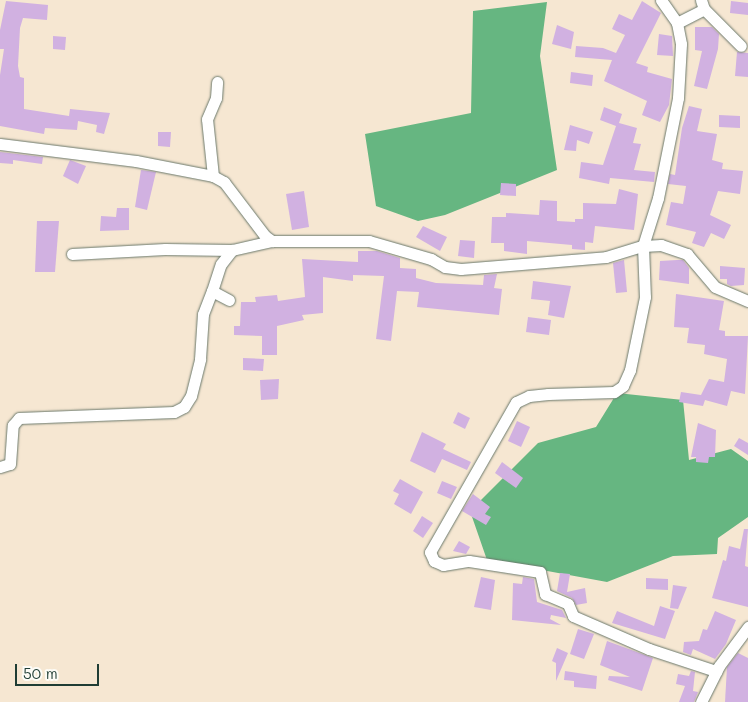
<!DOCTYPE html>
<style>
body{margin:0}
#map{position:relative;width:748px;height:702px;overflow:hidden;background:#f6e7d2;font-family:Mali,sans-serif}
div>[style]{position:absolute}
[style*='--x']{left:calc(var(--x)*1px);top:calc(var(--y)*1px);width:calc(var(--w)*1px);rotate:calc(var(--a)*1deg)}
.forest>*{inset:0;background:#66b681}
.building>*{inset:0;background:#d1b1e1}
.roads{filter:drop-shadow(0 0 1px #6a786b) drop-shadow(0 0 1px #6a786b)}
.street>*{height:11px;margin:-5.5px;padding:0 5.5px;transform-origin:5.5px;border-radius:5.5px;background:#fff}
span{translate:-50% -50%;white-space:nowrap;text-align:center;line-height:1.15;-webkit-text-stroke:4.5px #fdfcf7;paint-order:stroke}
.scale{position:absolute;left:15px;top:664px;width:84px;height:22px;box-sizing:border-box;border:2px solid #1f3d34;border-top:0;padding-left:6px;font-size:15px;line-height:18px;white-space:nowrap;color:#1f3d34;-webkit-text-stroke:4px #fdfcf7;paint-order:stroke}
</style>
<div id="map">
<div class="forest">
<i style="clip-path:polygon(547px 2px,540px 56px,557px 170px,445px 215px,418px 221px,376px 206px,365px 134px,471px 113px,473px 11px)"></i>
<i style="clip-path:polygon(617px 393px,683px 400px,689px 460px,731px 449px,748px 461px,748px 517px,718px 538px,717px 554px,673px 556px,607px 582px,487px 560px,470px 511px,538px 443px,596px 427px)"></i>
</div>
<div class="building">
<i style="clip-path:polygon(6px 1px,48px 5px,47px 20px,23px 18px,20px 28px,18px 66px,20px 77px,24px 78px,24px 109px,69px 116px,70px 109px,110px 113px,104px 134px,96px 132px,97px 125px,78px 121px,77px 130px,45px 128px,44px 134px,0 126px,0 75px,4px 49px,0 49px,0 30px)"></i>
<i style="clip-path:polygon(642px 1px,661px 13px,636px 63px,648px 67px,647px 72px,672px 79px,669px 105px,660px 122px,642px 115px,647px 101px,604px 81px,612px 60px,575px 57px,576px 46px,603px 48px,616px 53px,625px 35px,612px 29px,619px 14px,632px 20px)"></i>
<i style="clip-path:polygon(731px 1px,748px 3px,748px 15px,730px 13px)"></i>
<i style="clip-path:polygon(557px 25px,574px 32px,571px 49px,552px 44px)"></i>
<i style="clip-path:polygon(695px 27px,712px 27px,719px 34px,718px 49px,707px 89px,694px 86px,702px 51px,695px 50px)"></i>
<i style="clip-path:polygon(659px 34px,672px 36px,673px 56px,657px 55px)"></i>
<i style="clip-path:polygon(53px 36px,66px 37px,65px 50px,53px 49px)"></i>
<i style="clip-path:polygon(737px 52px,748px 53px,748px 77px,735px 76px)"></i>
<i style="clip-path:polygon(571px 72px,593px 75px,592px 86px,570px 83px)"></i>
<i style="clip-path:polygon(689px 106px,702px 109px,697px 131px,717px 134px,712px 160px,723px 163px,722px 169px,743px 171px,740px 194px,718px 191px,710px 215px,731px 225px,724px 239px,711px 233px,704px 247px,692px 243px,696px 232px,666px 225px,671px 202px,683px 204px,686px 186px,668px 184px,670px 174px,675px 175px,682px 128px)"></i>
<i style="clip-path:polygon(604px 107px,622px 114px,619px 123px,637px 128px,633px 143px,641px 144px,634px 170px,655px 172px,654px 182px,610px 178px,609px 184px,579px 178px,581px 162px,603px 165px,616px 126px,600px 120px)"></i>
<i style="clip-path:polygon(719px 115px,740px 116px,740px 128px,719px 127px)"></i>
<i style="clip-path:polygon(570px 125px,593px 132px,589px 144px,577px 140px,576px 151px,564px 150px)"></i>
<i style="clip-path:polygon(158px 132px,171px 132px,170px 147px,158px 146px)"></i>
<i style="clip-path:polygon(0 152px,43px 157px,42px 164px,13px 160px,13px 164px,0 163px)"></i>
<i style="clip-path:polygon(70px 160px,86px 166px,78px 184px,63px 176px)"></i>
<i style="clip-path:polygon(141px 170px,156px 172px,147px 210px,135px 207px)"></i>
<i style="clip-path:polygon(501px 183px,516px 184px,516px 196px,500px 195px)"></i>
<i style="clip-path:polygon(619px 189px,638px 194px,634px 230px,595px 226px,593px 243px,585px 242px,585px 250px,572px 249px,572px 245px,527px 241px,527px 254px,504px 251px,504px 243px,491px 243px,492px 217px,506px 217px,506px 213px,539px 215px,540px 200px,557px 201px,557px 221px,575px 222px,575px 219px,583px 219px,583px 203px,616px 204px)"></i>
<i style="clip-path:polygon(304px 191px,309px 227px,292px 230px,286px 194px)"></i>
<i style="clip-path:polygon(117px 208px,129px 208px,129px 230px,100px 231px,101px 216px,116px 217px)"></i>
<i style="clip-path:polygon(37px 221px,59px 221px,55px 272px,35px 272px)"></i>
<i style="clip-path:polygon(423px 226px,447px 237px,440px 251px,416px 237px)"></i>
<i style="clip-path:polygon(460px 240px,475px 241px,474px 258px,458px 256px)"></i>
<i style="clip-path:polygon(358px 251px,377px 251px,400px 258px,400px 268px,416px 269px,416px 278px,436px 283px,483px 285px,484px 275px,497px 274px,494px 288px,502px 289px,499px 315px,417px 307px,419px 292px,397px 291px,391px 341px,376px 339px,384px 276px,353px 275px,353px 281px,323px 277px,323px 313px,302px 315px,304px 320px,277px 326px,277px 355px,262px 355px,262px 336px,234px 335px,234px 326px,240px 326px,241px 302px,256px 302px,255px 297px,277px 295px,278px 301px,305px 297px,302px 259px,358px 262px)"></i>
<i style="clip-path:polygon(624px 260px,627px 292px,616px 293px,613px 263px)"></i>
<i style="clip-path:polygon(677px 260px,683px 260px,689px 268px,689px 284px,659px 280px,660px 261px)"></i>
<i style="clip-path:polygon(720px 266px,745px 268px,744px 285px,731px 286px,727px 284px,727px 279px,720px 279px)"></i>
<i style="clip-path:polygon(533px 281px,571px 286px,564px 318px,548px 315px,550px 301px,531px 299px)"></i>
<i style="clip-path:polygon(676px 294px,724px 301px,719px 330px,725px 331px,725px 336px,748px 336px,745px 394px,731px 391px,727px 406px,705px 400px,703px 406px,679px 402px,681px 392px,701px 395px,709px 379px,724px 382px,727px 359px,704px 354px,705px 345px,687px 343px,689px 328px,674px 327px)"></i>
<i style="clip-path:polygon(528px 317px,551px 320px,549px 335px,526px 332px)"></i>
<i style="clip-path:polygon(243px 358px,264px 359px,263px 371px,243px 370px)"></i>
<i style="clip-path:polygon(279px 379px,278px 399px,261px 400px,260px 380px)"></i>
<i style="clip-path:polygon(458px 412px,470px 418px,465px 429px,453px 423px)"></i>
<i style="clip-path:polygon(517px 421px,530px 427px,521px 447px,508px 441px)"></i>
<i style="clip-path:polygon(698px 423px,716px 430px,715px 457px,709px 457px,708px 463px,696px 462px,696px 457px,691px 457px)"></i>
<i style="clip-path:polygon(422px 432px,446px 444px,443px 449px,471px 462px,467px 470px,442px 459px,435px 473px,410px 461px)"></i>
<i style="clip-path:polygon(739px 438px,748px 443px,748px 455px,734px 446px)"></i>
<i style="clip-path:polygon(502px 462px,523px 478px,516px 488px,495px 473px)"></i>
<i style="clip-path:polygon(400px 479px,423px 492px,411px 514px,394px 504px,399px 494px,393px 491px)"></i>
<i style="clip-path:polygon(442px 481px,457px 487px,451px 499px,437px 493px)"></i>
<i style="clip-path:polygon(473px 494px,490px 507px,485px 514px,491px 517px,486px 525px,462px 511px)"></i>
<i style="clip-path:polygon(422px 516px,433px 523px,423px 538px,413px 531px)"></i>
<i style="clip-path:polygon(744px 529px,748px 529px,745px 566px,748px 567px,748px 607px,712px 598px,723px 560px,726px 561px,729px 546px,740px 549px)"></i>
<i style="clip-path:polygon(459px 541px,470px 547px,466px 554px,453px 551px)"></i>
<i style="clip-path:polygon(560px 573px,570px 574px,567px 592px,585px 588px,587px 603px,576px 605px,572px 598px,557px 591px)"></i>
<i style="clip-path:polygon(481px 577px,495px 580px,491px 610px,474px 607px)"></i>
<i style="clip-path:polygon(523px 577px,534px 579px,537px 602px,562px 610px,566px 618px,551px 615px,550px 619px,561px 625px,512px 620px,513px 583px,522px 584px)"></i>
<i style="clip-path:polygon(646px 578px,668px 579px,668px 590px,646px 589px)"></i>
<i style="clip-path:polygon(673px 585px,687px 587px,678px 609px,670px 608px)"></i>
<i style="clip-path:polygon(660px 606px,675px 611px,665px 639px,612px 623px,617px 611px,654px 626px)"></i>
<i style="clip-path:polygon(715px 611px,736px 620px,726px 644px,715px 659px,693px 649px,691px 655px,683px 652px,684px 642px,699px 641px,703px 629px,707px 630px)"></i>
<i style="clip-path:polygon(578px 629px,594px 634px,584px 659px,570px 654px)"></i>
<i style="clip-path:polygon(607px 641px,653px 658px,642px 691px,608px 680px,609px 676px,630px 677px,600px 665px)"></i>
<i style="clip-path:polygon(557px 648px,568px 653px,556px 681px,556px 663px,552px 661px)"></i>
<i style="clip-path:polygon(738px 653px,748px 658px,748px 702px,725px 702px,727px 667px)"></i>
<i style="clip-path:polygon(565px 671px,597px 676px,596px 689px,574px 687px,574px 681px,564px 680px)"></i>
<i style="clip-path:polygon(691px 671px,695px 672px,693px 691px,698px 692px,694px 702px,679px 702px,685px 686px,676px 684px,678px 674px,689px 676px)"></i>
</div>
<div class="roads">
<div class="street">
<i style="--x:661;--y:0;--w:28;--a:55"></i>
<i style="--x:677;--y:23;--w:21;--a:79"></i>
<i style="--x:681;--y:44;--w:54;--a:93.2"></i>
<i style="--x:678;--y:98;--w:102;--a:101.3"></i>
<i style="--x:658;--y:198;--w:50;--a:107.4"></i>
<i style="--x:643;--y:246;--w:51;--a:87.8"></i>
<i style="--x:645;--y:297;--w:75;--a:101.6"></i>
<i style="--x:630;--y:370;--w:17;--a:114"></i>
<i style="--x:623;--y:386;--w:11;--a:146"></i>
<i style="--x:614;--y:392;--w:66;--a:178.3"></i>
<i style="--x:548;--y:394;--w:19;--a:174"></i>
<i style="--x:529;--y:396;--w:14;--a:155"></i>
<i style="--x:516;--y:402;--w:173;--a:119.8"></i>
<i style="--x:430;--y:552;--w:10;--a:66"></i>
<i style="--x:434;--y:561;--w:10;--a:24"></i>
<i style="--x:443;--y:565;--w:26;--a:-9"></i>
<i style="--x:469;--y:561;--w:72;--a:8.8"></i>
<i style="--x:540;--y:572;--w:23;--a:77"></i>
<i style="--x:545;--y:594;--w:25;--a:23"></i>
<i style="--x:568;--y:604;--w:13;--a:67"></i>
<i style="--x:573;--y:616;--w:83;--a:23.5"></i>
<i style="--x:649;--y:649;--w:71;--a:18.2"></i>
<i style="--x:701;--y:0;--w:9;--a:72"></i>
<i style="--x:704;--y:9;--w:52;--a:45"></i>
<i style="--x:677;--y:23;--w:30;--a:-27"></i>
<i style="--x:0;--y:144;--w:137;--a:7.1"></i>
<i style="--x:136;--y:161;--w:78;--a:11"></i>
<i style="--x:213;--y:176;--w:13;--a:29"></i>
<i style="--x:224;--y:182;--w:68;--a:52.8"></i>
<i style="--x:265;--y:236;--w:9;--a:36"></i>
<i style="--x:272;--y:241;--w:97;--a:0"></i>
<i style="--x:369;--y:241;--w:65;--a:16.2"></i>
<i style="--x:431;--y:259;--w:16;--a:30"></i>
<i style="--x:445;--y:267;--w:16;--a:7"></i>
<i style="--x:461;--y:269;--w:145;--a:-4.7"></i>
<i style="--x:606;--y:257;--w:39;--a:-17"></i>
<i style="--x:643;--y:246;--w:18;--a:-3"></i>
<i style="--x:661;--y:245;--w:28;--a:19"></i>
<i style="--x:687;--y:254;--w:43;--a:49.7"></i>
<i style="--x:715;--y:287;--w:36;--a:23"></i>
<i style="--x:213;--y:176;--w:57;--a:-96"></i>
<i style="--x:207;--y:119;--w:23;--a:-67"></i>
<i style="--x:216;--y:98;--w:16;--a:-86"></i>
<i style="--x:72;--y:254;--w:93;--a:-3.1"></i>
<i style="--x:165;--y:249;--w:67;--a:0.9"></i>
<i style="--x:229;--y:300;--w:19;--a:-152"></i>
<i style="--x:212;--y:291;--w:28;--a:-72"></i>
<i style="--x:221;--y:264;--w:18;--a:-52"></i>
<i style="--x:232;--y:250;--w:41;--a:-12.7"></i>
<i style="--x:0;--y:467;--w:10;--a:-17"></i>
<i style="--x:10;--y:464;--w:39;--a:-86"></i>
<i style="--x:13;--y:425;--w:9;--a:-49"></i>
<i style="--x:19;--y:418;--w:155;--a:-2.2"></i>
<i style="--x:174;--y:412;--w:11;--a:-27"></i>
<i style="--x:184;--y:407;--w:13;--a:-58"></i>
<i style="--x:191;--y:396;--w:38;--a:-76"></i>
<i style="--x:200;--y:359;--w:45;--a:-86.2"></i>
<i style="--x:203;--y:314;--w:25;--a:-69"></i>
<i style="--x:701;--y:702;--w:40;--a:-63.4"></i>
<i style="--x:719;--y:666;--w:49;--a:-53.4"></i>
</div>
</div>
<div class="scale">50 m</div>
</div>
